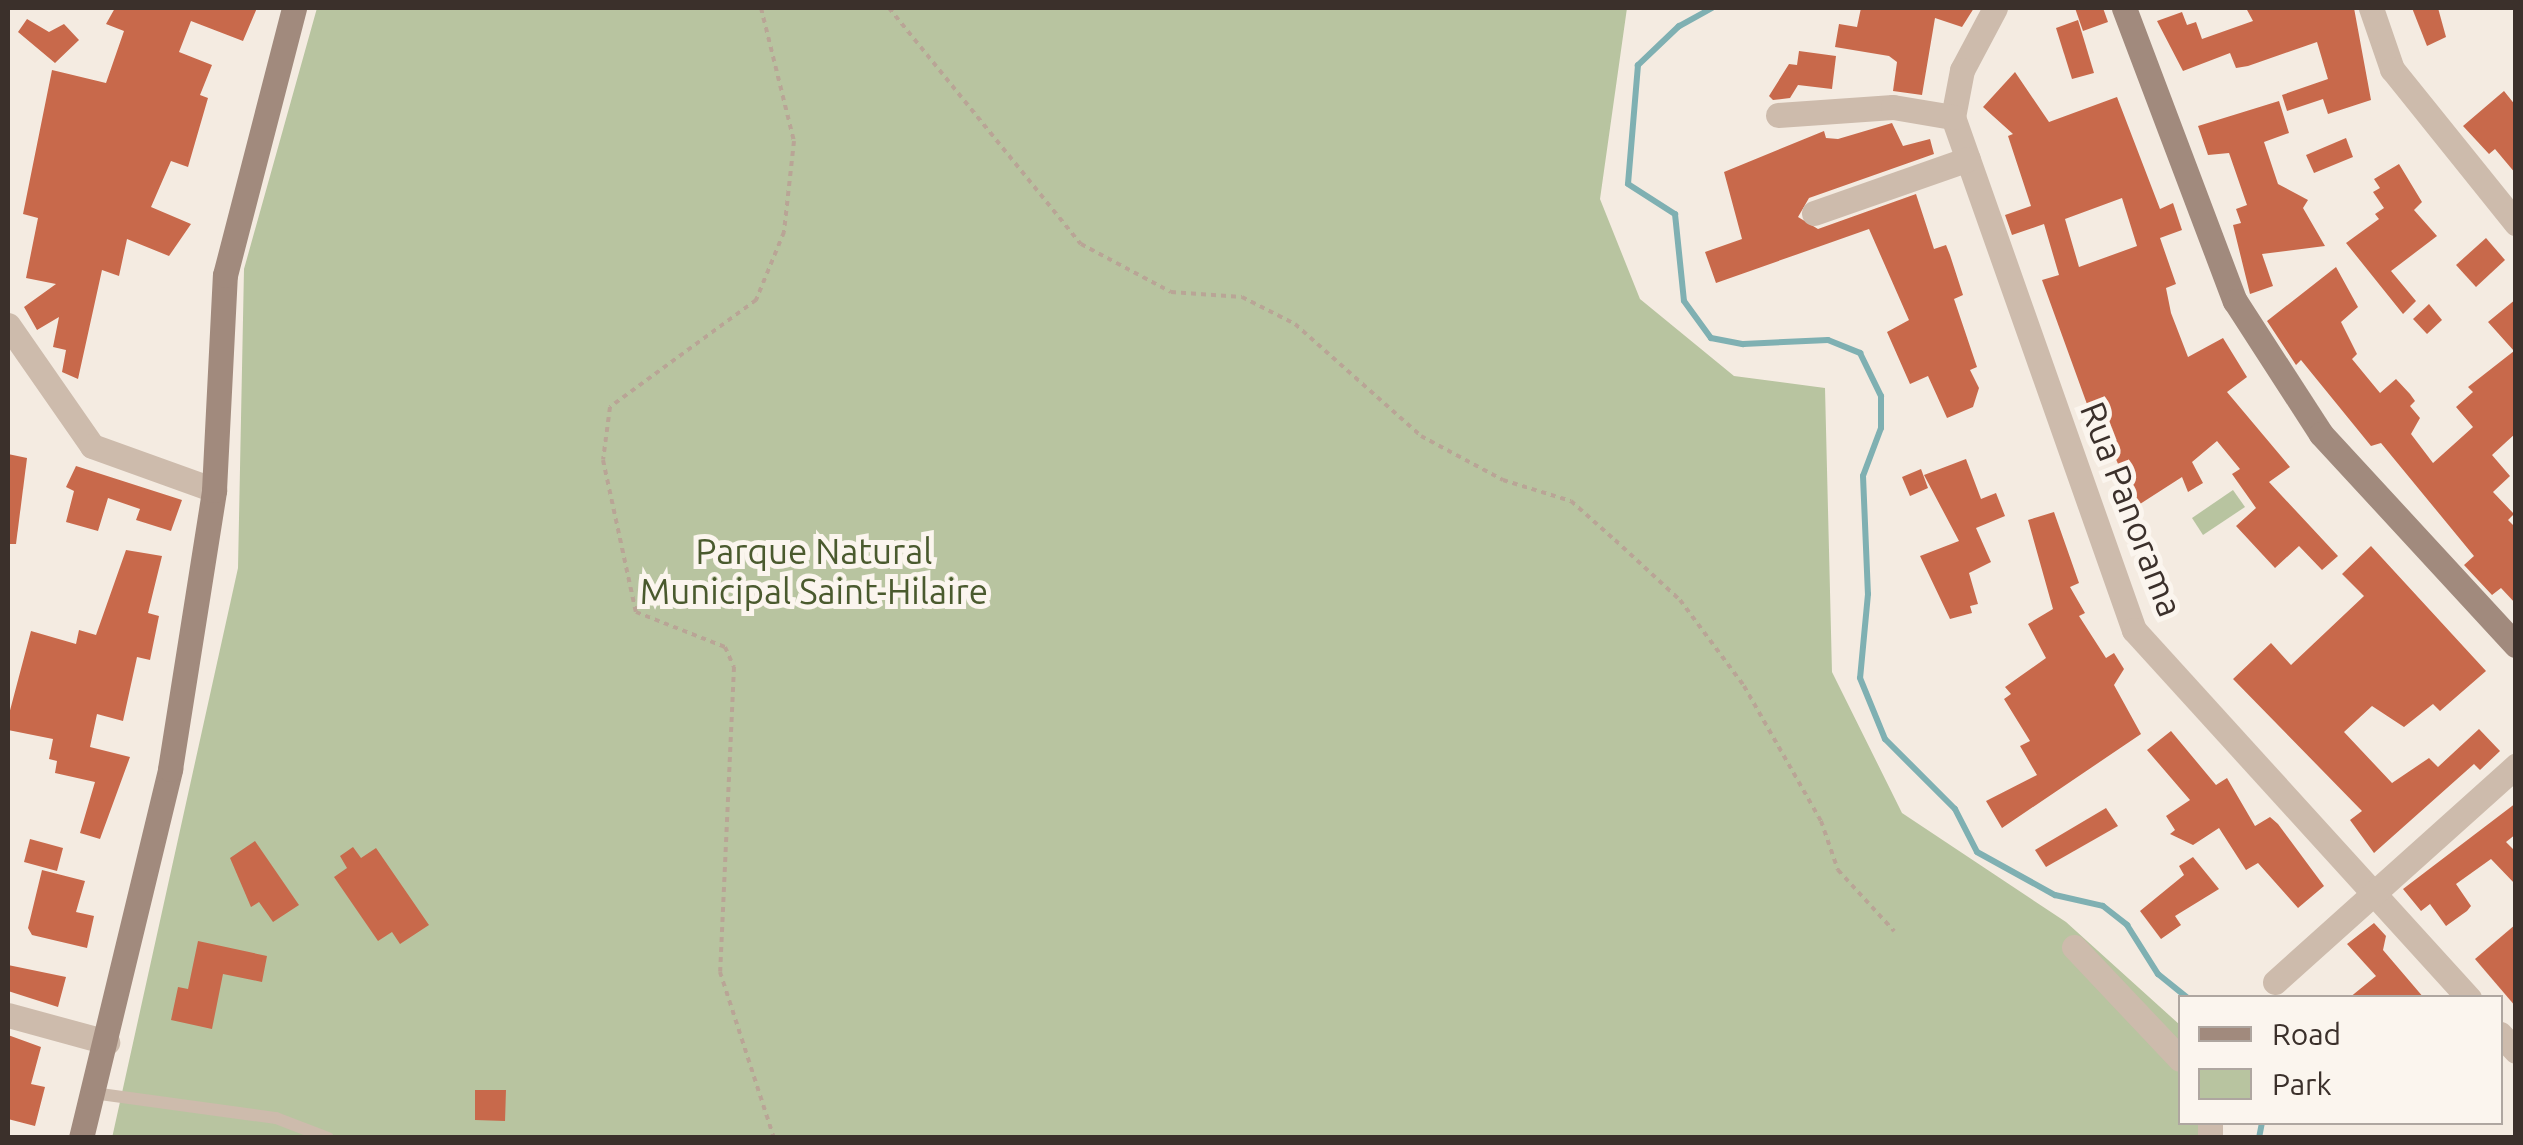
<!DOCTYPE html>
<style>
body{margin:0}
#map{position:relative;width:2523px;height:1145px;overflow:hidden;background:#f4ebe1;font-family:Ubuntu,sans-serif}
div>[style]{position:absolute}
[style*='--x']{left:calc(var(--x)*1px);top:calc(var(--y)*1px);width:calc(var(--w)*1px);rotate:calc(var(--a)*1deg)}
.green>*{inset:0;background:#b8c4a0}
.stream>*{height:6px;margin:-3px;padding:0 3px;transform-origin:3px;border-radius:3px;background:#7fb0b2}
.building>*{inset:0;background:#c8694b}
.path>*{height:4px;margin-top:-2px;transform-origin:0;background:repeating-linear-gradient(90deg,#b9a596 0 5px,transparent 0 10px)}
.lane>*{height:12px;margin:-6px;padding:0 6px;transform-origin:6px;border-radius:6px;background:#cdbbac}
.street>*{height:25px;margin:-12.5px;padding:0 12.5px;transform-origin:12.5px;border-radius:12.5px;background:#cdbbac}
.secondary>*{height:25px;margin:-12.5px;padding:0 12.5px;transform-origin:12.5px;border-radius:12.5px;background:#a18a7d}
span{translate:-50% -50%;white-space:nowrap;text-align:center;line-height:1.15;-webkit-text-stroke:10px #fbf5ee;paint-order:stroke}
.street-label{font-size:35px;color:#3b302b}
.park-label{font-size:35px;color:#4a5a2e}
.frame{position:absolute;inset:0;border:10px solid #3b302b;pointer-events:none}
.legend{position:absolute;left:2178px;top:995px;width:325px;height:130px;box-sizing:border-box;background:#fbf5ee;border:2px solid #aea6a0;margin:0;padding:12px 18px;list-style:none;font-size:30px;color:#3b302b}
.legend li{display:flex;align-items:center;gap:20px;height:50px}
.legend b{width:50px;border:2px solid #aea6a0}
</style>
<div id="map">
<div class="green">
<i style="clip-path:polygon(317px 8px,1627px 8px,1600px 199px,1640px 299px,1734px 376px,1825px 388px,1832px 672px,1902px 813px,2066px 922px,2180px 1025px,2180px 1122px,2204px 1123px,2200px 1138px,112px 1138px,238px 568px,244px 269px)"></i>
<i style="clip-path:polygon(2233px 490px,2245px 507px,2203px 535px,2192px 518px)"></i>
</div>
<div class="stream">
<i style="--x:1712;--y:8;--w:38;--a:151"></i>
<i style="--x:1679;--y:26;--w:57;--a:136.4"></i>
<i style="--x:1638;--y:65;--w:119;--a:94.8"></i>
<i style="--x:1628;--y:184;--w:56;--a:32.6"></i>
<i style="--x:1675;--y:214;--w:87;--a:84.1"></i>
<i style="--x:1684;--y:301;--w:46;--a:53.9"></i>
<i style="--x:1711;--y:338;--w:33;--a:11"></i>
<i style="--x:1743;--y:344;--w:85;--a:-2.7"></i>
<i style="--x:1828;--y:340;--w:35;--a:22"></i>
<i style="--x:1860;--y:353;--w:48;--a:64"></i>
<i style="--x:1881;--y:396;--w:32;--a:90"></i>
<i style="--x:1881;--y:428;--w:51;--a:110.6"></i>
<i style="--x:1863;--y:476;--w:118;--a:87.6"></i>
<i style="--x:1868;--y:594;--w:84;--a:95.4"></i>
<i style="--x:1860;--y:678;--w:66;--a:67.7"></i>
<i style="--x:1885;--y:739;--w:99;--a:45"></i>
<i style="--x:1955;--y:809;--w:48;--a:62.9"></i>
<i style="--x:1977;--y:852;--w:89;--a:28.9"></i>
<i style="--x:2055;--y:895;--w:49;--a:12.9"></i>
<i style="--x:2103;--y:906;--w:31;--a:38"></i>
<i style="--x:2127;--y:925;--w:58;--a:57.7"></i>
<i style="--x:2158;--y:974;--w:38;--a:39"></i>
<i style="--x:2259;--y:1138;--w:16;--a:-79"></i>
</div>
<div class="building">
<i style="clip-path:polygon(115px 8px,257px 8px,243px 41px,191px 21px,179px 52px,212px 65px,200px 95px,208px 98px,188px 167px,171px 161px,151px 207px,191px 224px,169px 256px,127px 239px,119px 276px,102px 270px,78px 379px,62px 372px,66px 350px,53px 347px,59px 317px,37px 330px,24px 307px,56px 284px,26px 278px,38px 218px,23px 214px,52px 70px,106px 83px,124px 31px,106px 24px)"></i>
<i style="clip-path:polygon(1861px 8px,1974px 8px,1962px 27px,1935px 18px,1922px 95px,1893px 91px,1897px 62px,1889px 56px,1835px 47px,1839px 24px,1857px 27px)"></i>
<i style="clip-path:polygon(2075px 8px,2103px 8px,2108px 22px,2083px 31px)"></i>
<i style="clip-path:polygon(2246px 8px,2354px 8px,2371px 100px,2328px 114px,2323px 99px,2287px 111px,2282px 95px,2328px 79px,2317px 42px,2248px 66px,2236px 68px,2230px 53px,2183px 71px,2157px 21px,2182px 12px,2187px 25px,2196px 22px,2202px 39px,2253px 21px)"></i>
<i style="clip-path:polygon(2412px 8px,2438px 8px,2446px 37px,2427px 46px)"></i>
<i style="clip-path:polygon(27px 19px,49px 32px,64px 24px,79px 40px,55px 63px,18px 32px)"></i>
<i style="clip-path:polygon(2078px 20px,2094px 73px,2072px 79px,2056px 28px)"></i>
<i style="clip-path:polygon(1799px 51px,1836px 56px,1832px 89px,1798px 85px,1790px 98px,1773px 100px,1769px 96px,1789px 64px,1797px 65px)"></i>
<i style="clip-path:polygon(evenodd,2015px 72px,2049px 122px,2117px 97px,2160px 209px,2173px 203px,2182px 230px,2160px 238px,2176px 284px,2166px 288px,2171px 313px,2188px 357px,2223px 338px,2247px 377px,2227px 392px,2290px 467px,2269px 482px,2338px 556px,2322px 570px,2299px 546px,2275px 568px,2236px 526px,2256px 508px,2232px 474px,2240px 469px,2217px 441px,2192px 462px,2203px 483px,2188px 492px,2182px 477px,2126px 513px,2115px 490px,2127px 485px,2107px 438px,2100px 440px,2042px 280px,2059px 275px,2044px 224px,2012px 235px,2005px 215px,2031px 206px,2008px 136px,2013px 134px,1983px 107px,2015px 72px,2122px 198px,2137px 246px,2079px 267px,2065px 219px,2122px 198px)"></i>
<i style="clip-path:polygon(2504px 91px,2516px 106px,2516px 174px,2495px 149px,2489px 154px,2463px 126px)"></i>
<i style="clip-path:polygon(2279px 101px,2289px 133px,2264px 142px,2278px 184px,2308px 200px,2303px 208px,2325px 246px,2262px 254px,2273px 286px,2250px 294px,2233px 225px,2241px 223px,2236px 209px,2247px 205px,2229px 153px,2208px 155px,2198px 126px)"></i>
<i style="clip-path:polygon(1892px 123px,1903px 146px,1930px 139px,1934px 154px,1809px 198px,1798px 217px,1818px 229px,1916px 194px,1934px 249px,1946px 245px,1950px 255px,1963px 295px,1954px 299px,1977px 367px,1970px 370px,1979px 388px,1973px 407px,1947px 418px,1928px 376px,1910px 384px,1887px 332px,1909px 320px,1869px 229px,1716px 283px,1705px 252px,1742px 239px,1724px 172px,1824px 131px,1826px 138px,1838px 139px)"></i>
<i style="clip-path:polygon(2346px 138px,2353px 157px,2314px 173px,2306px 155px)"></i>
<i style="clip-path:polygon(2399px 164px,2422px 202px,2414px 210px,2437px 236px,2391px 271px,2416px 301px,2403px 314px,2346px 243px,2379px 219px,2375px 214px,2384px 208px,2373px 192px,2380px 188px,2374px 179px)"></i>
<i style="clip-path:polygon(2486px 238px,2505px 260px,2476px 287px,2456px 265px)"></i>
<i style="clip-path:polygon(2336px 267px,2358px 307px,2341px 322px,2357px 354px,2352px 359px,2380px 393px,2396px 379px,2410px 394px,2415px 401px,2410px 406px,2420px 418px,2411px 434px,2433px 463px,2473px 427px,2456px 407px,2473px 392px,2468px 387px,2514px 351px,2488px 322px,2516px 299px,2516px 433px,2492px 455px,2510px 476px,2493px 492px,2514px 514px,2508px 520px,2516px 528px,2516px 604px,2501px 588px,2492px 595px,2464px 565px,2474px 556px,2381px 443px,2371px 446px,2301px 360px,2296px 365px,2267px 321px)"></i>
<i style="clip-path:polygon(2429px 304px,2442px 320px,2427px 334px,2413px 319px)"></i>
<i style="clip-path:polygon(8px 454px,27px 458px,16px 544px,8px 544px)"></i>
<i style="clip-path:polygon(1966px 459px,1981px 499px,1996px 493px,2005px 516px,1976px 528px,1991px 562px,1969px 573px,1978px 604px,1970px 606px,1972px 613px,1950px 619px,1920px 556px,1959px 541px,1924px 475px)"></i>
<i style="clip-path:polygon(76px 466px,182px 500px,171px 531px,136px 520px,140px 509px,108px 498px,98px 531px,66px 522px,74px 491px,66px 487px)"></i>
<i style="clip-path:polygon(1921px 469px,1928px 488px,1910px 496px,1902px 477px)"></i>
<i style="clip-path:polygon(2054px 512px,2079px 583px,2070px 587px,2085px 613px,2079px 616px,2106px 658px,2114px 653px,2124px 669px,2114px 685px,2141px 734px,2002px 828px,1986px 801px,2037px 775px,2020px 746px,2030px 741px,2004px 699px,2011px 694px,2005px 687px,2046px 658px,2028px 624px,2053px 609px,2028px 520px)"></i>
<i style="clip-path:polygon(2371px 546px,2486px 671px,2440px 711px,2433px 704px,2404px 727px,2372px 706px,2344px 732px,2392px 783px,2429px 758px,2438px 767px,2479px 729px,2500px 751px,2480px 770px,2474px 764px,2374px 853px,2350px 820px,2362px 811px,2233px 679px,2271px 643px,2291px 665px,2364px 596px,2342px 574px)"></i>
<i style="clip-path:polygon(126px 550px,162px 556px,148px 613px,159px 616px,150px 660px,137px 657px,123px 721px,97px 714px,90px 747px,130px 757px,100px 839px,80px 833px,95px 782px,55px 773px,57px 761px,49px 759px,53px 739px,8px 730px,8px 718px,31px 631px,76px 644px,79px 630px,96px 635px)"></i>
<i style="clip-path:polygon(2171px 731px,2216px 785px,2227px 778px,2255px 826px,2270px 817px,2278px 824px,2324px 886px,2298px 908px,2258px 863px,2246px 870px,2219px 828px,2193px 845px,2170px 834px,2175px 830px,2166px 816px,2190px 800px,2147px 750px)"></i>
<i style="clip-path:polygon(2516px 803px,2516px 834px,2506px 842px,2516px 852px,2516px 885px,2491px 859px,2456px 884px,2471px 906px,2467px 911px,2446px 926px,2430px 904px,2421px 911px,2403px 889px)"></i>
<i style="clip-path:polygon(2106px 808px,2118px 826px,2046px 867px,2035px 850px)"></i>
<i style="clip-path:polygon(30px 839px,63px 848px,57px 871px,24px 862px)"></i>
<i style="clip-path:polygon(255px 841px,299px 905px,273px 922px,259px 902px,251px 907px,230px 858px)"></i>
<i style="clip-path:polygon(353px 847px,361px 858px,376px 848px,429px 925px,400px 944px,392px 932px,378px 941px,334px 877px,347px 868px,340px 856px)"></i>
<i style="clip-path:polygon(2193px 857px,2219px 889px,2175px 916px,2181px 925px,2161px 939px,2140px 911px,2184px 875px,2179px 866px)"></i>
<i style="clip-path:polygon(42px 870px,85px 881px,76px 912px,94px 916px,87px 948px,32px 935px,28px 928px)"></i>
<i style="clip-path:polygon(2374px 923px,2386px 936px,2383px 950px,2424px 998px,2349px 998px,2376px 976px,2347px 944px)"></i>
<i style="clip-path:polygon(2516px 924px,2516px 1007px,2475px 959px)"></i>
<i style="clip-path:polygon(198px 941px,267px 956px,262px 982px,223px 974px,212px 1029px,171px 1020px,178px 987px,188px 989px)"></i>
<i style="clip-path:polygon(8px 965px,66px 977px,58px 1007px,8px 991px)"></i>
<i style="clip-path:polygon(8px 1035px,41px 1047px,31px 1084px,45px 1087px,35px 1126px,8px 1119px)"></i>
<i style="clip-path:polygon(475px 1090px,506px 1090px,505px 1121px,475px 1120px)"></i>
</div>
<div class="path">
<i style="--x:761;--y:8;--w:137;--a:76.1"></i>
<i style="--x:794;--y:141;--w:92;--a:96.3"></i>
<i style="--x:784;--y:232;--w:74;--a:112.4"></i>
<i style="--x:756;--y:300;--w:181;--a:143.8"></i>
<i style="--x:610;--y:407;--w:53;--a:97.5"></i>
<i style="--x:603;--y:460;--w:156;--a:77.8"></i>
<i style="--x:636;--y:612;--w:96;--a:21.5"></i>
<i style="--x:725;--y:647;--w:22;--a:66"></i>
<i style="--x:734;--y:667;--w:305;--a:92.6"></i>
<i style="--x:720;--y:972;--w:175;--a:72"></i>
<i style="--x:889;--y:8;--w:304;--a:50.9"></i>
<i style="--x:1081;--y:244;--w:102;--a:28.1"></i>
<i style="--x:1171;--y:292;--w:71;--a:4"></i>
<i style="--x:1242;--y:297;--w:59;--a:27"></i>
<i style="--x:1295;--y:324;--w:169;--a:41.6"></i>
<i style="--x:1421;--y:436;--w:93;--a:28.2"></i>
<i style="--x:1503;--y:480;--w:71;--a:17.2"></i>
<i style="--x:1571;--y:501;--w:59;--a:41.6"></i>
<i style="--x:1615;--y:540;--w:88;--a:42.7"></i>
<i style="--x:1680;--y:600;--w:107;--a:53.3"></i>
<i style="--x:1744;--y:686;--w:155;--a:60.3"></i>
<i style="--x:1821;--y:821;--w:52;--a:70.9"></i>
<i style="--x:1838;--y:870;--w:83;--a:47.4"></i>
</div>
<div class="lane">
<i style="--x:93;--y:1093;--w:185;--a:7.8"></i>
<i style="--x:276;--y:1118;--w:56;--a:21"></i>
</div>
<div class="street">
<i style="--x:1995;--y:8;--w:70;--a:118"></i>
<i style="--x:1962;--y:70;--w:48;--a:100.8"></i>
<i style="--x:1953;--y:117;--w:544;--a:70.57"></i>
<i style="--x:2134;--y:630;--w:498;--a:47.7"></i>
<i style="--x:2371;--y:8;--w:65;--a:71"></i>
<i style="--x:2392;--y:69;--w:198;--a:51.2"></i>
<i style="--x:1778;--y:115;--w:115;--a:-4"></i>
<i style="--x:1893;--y:107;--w:61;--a:9.5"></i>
<i style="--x:1814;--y:213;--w:163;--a:-19.3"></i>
<i style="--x:8;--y:325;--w:147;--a:55.2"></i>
<i style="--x:92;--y:446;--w:130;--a:19.8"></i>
<i style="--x:2074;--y:947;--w:154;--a:46.6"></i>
<i style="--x:2275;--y:982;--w:324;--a:-41.9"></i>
<i style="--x:8;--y:1015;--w:103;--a:15.3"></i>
<i style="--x:2500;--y:1034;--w:23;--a:47"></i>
<i style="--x:2210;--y:1138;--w:16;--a:-90"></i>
</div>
<div class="secondary">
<i style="--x:2124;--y:8;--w:313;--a:69.3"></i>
<i style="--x:2235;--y:301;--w:158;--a:57.1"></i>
<i style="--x:2321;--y:434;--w:287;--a:47.3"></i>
<i style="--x:81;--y:1138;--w:380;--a:-76.4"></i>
<i style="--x:170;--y:769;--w:282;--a:-81"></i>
<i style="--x:214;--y:490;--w:215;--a:-87.1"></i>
<i style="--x:225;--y:275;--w:276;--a:-75.5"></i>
</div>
<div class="street-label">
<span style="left:2132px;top:509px;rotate:69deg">Rua Panorama</span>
</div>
<div class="park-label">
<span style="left:814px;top:571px">Parque Natural<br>Municipal Saint-Hilaire</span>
</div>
<div class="frame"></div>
<ul class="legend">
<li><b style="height:12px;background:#a18a7d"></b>Road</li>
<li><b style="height:28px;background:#b8c4a0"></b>Park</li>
</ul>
</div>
